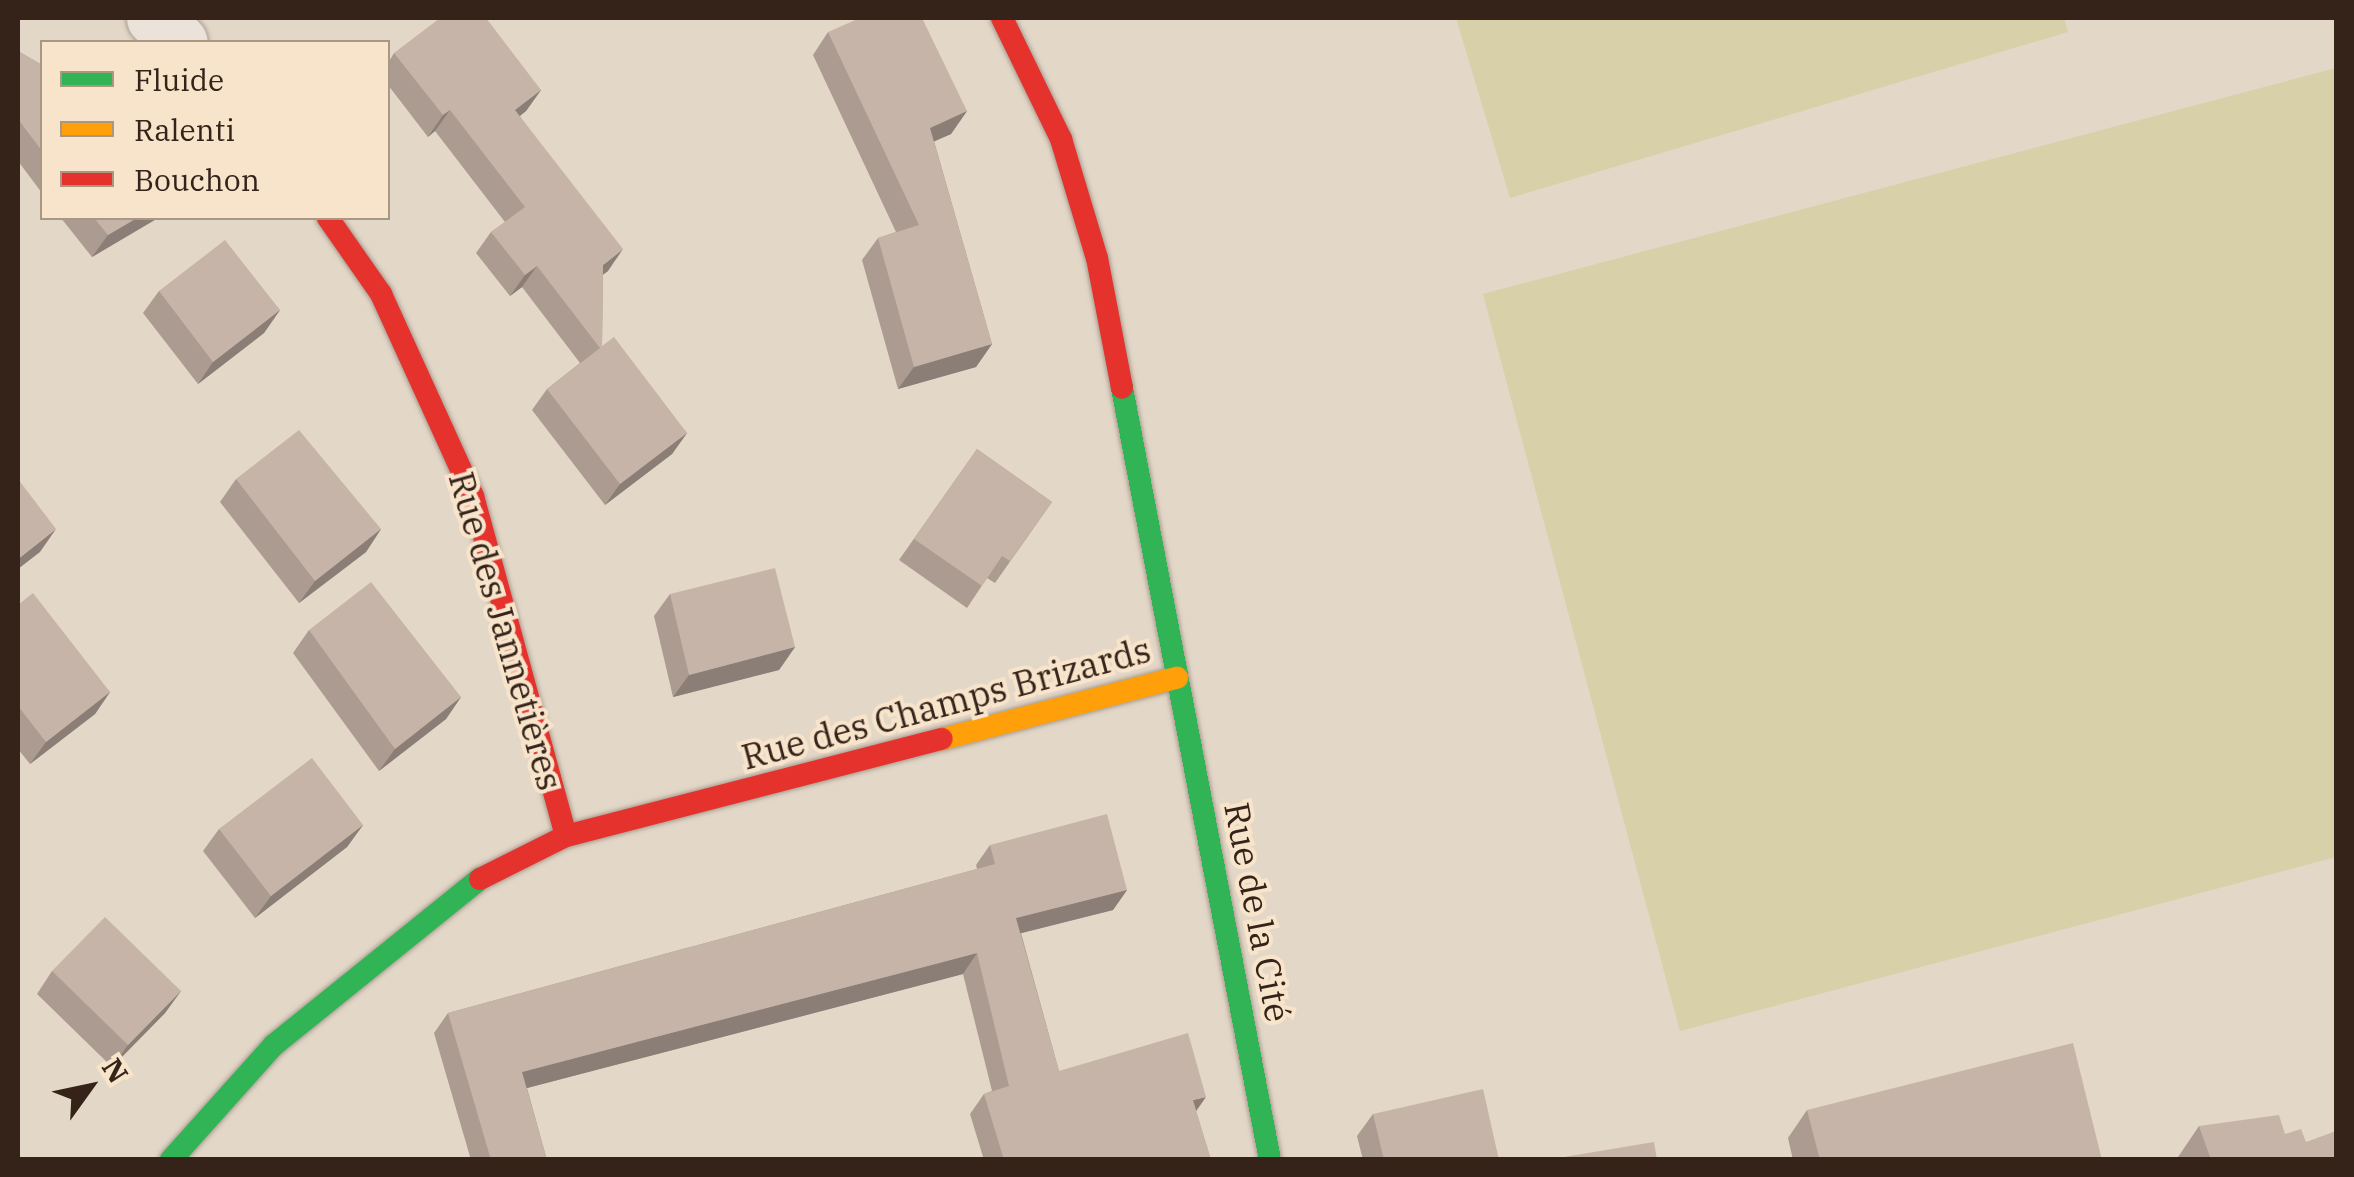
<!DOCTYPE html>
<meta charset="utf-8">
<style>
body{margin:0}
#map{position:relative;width:2354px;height:1177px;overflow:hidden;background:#e3d7c7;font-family:"IBM Plex Serif",serif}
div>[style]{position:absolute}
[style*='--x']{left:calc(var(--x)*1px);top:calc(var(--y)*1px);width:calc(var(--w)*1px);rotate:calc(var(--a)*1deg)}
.green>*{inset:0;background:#d7d0a9}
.roads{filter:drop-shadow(0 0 2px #a89c91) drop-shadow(0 0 2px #a89c91)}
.street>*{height:55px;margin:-27.5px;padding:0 27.5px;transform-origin:27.5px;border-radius:27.5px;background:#ebe3da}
.fast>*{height:22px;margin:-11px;padding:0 11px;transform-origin:11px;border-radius:11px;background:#30b455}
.slow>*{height:22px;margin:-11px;padding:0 11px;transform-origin:11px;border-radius:11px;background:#ff9f0a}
.jam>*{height:22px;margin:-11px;padding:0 11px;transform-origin:11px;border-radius:11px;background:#e5322d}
.wall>*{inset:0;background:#ab9b90}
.shaded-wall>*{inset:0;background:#8b7e76}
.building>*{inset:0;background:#c7b4a8}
span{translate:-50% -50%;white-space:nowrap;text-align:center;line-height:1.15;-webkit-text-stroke:8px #f7e4cb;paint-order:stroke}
.street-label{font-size:35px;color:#35231a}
.frame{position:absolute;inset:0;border:20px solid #35231a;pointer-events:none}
.legend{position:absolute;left:40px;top:40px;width:350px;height:180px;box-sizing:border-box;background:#f7e4cb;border:2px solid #a99784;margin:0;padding:12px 18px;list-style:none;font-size:30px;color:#35231a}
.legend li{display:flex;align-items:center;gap:20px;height:50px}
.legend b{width:50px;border:2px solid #a99784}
.north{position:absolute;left:40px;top:1037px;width:100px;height:100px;-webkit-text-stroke:8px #f7e4cb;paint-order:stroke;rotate:57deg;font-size:28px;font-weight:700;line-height:40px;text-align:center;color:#35231a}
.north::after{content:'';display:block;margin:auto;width:35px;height:45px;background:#35231a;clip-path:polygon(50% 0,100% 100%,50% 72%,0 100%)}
</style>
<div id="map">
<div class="green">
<i style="clip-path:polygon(1456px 18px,2064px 18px,2068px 32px,1510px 198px)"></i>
<i style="clip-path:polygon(2336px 68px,2336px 857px,1680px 1031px,1483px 294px)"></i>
</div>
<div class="roads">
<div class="street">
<i style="--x:154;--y:18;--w:35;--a:43"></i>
</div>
<div class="fast">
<i style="--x:1122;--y:388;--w:786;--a:79.15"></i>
<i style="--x:171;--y:1160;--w:154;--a:-48.2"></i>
<i style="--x:274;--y:1045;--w:265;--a:-38.9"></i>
</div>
<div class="slow">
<i style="--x:942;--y:739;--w:243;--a:-14.6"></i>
</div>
<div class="jam">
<i style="--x:1002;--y:18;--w:135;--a:64"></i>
<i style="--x:1061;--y:139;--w:124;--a:73.2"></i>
<i style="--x:1097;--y:258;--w:132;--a:79.1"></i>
<i style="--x:328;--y:218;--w:93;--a:55.1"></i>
<i style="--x:381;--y:294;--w:222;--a:65.5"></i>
<i style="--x:473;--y:496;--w:352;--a:74.7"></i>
<i style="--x:480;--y:879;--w:96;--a:-26.6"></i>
<i style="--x:566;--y:836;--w:388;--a:-14.5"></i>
</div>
</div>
<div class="wall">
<i style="clip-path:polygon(828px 32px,967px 111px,951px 134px,934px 141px,992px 344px,976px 367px,898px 389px,862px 260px,878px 238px,896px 232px,813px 55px)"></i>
<i style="clip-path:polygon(18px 51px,42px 65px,42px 193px,18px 161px)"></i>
<i style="clip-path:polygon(394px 53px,541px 90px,526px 111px,520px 116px,608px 271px,603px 274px,602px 346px,687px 433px,672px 454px,605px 505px,532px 410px,547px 389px,580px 363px,522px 287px,510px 296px,476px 253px,491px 232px,505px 222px,435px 131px,428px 137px,388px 85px,388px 63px)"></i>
<i style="clip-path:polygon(61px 218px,158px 218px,92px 257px)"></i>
<i style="clip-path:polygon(159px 291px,280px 310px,264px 333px,198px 384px,143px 313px)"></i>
<i style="clip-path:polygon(977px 449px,1052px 502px,995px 583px,987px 578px,967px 608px,899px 560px)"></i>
<i style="clip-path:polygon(236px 479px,381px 529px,366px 552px,299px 603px,220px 502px)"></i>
<i style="clip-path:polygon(670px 594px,795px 647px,779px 670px,673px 697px,654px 616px)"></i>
<i style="clip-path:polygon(18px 605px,110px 692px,95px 714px,30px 764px,18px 749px)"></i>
<i style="clip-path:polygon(309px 630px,461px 697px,446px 719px,379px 771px,293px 653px)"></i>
<i style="clip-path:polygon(363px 825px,347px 847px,255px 918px,203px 851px,219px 829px)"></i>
<i style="clip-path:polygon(990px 845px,1127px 890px,1113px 910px,1021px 933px,1059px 1071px,1196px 1111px,1211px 1160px,984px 1160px,970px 1114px,984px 1094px,992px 1091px,963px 974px,527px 1088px,547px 1160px,471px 1160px,434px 1033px,448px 1013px,977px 869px,976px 865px)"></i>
<i style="clip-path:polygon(52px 971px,181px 991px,165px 1013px,112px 1067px,37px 994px)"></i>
<i style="clip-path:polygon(1807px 1110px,2102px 1160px,1793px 1160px,1788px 1138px)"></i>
<i style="clip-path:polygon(1373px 1114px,1499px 1160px,1363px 1160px,1357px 1136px)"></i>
<i style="clip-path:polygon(2199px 1126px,2285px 1134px,2306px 1142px,2336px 1160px,2176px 1160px)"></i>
</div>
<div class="shaded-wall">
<i style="clip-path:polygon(541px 90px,526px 111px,500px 131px,515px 110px)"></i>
<i style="clip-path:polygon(450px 110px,435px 131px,428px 137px,443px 115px)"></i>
<i style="clip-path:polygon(967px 111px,951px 134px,915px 150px,930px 128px)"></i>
<i style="clip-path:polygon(137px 218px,158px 218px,92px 257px,108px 235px)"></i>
<i style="clip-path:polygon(623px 249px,608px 271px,588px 286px,603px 265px)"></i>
<i style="clip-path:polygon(537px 266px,522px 287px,510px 296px,525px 275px)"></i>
<i style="clip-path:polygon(280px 310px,264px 333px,198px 384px,213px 362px)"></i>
<i style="clip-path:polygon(992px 344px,976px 367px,898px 389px,914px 367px)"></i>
<i style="clip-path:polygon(687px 433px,672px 454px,605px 505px,620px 484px)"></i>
<i style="clip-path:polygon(56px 529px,40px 552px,18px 569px,18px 559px)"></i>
<i style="clip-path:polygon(381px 529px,366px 552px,299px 603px,315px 581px)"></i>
<i style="clip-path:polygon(795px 647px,779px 670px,673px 697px,689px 675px)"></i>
<i style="clip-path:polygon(110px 692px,95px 714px,30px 764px,46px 742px)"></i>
<i style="clip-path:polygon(461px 697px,446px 719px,379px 771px,395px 749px)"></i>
<i style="clip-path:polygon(363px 825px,347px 847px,255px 918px,271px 896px)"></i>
<i style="clip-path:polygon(1127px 890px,1113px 910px,1002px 938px,1016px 918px)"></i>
<i style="clip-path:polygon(977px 953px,963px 974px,508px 1093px,522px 1072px)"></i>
<i style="clip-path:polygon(181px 991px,165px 1013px,112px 1067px,128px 1045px)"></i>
<i style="clip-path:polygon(1206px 1097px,1192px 1117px,1193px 1100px)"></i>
</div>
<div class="building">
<i style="clip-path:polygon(440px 18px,486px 18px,541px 90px,515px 110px,623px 249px,603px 265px,602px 346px,614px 337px,687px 433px,620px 484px,547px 389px,600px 348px,537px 266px,525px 275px,491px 232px,525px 207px,450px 110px,443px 115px,394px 53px)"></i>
<i style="clip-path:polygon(860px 18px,922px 18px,967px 111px,930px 128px,992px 344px,914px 367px,878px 238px,919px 225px,828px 32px)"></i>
<i style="clip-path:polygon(18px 51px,42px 65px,42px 151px,18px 119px)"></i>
<i style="clip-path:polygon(94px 218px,137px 218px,108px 235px)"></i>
<i style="clip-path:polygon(225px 240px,280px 310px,213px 362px,159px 291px)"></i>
<i style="clip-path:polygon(299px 430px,381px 529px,315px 581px,236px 479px)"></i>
<i style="clip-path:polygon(977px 449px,1052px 502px,1010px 561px,1002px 556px,982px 586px,914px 539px)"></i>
<i style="clip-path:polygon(18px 479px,56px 529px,18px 559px)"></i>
<i style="clip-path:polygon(775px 568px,795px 647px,689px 675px,670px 594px)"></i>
<i style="clip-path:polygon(371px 582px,461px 697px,395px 749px,309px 630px)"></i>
<i style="clip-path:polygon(33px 593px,110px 692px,46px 742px,18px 706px,18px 605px)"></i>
<i style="clip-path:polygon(312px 758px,363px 825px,271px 896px,219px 829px)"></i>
<i style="clip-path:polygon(1107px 814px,1127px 890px,1016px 918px,1059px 1071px,1188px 1033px,1206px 1097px,1193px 1100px,1211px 1160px,1004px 1160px,984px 1094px,1009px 1086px,977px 953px,522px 1072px,547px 1160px,491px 1160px,448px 1013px,995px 864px,990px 845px)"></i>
<i style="clip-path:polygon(105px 917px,181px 991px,128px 1045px,52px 971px)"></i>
<i style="clip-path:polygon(2073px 1043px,2102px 1160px,1820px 1160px,1807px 1110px)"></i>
<i style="clip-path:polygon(1483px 1089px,1499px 1160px,1384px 1160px,1373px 1114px)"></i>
<i style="clip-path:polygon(2279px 1115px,2285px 1134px,2301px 1129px,2306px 1142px,2336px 1131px,2336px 1160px,2211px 1160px,2199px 1126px)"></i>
<i style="clip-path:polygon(1654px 1142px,1657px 1160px,1546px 1160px)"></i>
</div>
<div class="street-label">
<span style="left:506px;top:631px;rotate:74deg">Rue des Jannetières</span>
<span style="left:946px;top:703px;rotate:-15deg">Rue des Champs Brizards</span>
<span style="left:1258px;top:912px;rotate:79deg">Rue de la Cité</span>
</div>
<div class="frame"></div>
<ul class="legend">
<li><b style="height:12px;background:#30b455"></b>Fluide</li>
<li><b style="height:12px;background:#ff9f0a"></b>Ralenti</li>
<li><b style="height:12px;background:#e5322d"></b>Bouchon</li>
</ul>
<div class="north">N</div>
</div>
